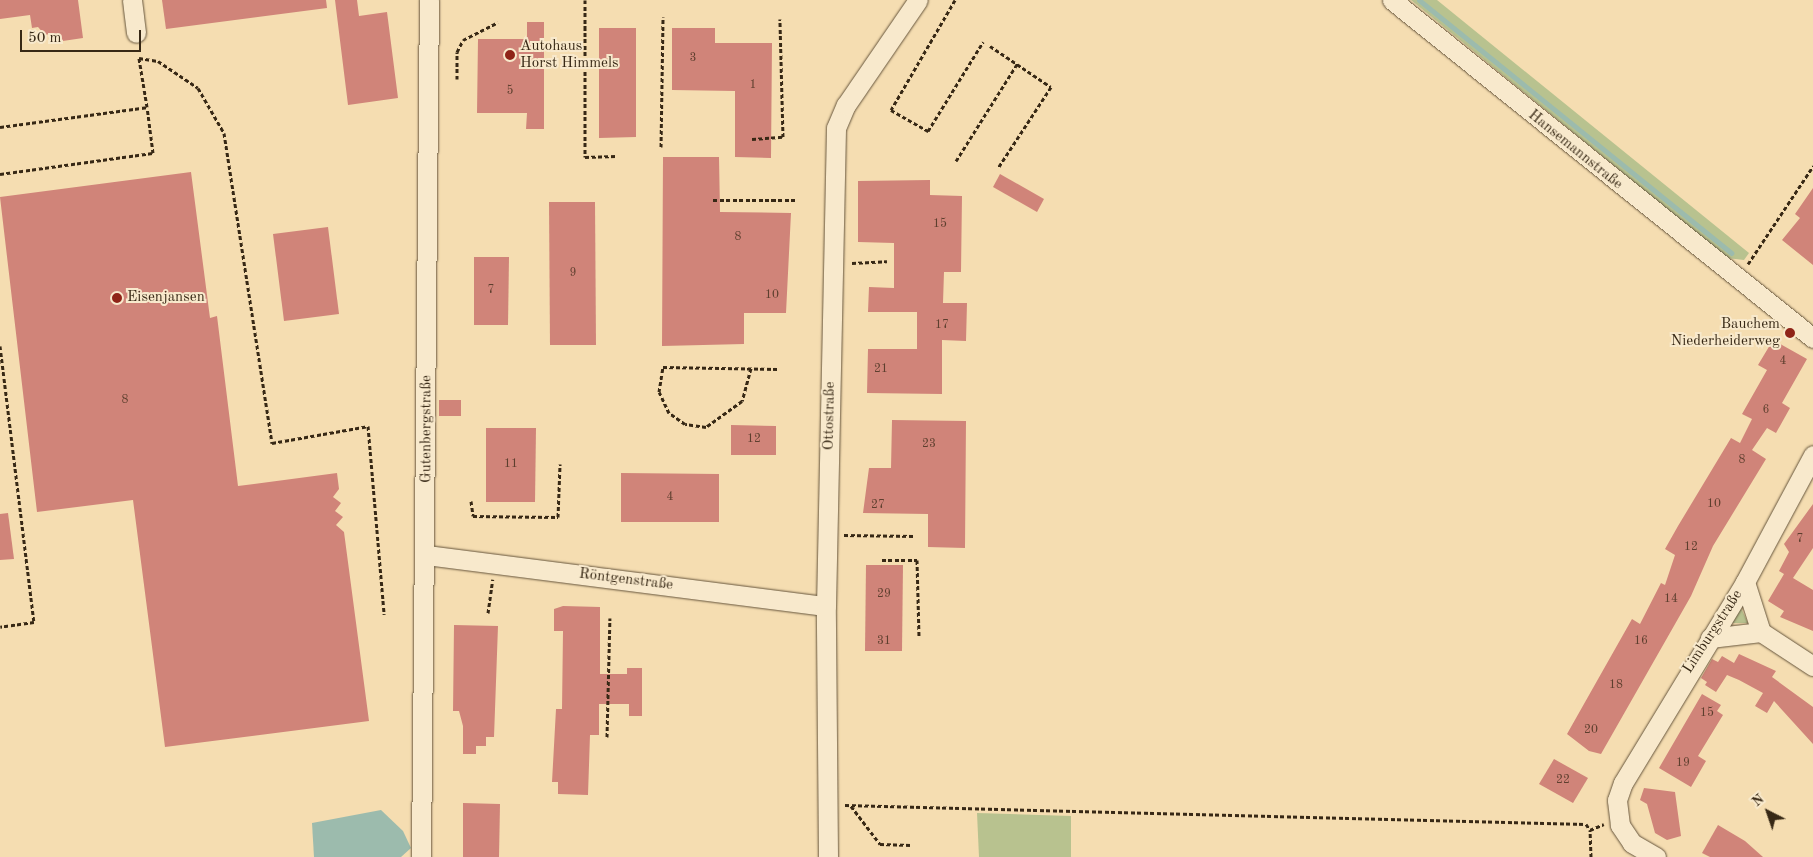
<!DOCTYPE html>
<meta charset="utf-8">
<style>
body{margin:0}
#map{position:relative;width:1813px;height:857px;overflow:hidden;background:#f5ddb1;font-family:"Old Standard TT",serif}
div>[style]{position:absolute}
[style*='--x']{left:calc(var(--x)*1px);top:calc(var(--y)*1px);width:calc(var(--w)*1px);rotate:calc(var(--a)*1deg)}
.green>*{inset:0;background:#b8c28f}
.water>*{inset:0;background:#9cbbad}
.stream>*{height:5px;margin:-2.5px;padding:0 2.5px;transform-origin:2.5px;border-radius:2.5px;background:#9cbbad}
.building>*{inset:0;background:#d08479}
.path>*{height:3px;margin-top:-1.5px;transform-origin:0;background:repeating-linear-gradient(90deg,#372815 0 4px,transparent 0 6.5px)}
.roads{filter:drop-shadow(0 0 1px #66553c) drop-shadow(0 0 1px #66553c)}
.minor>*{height:19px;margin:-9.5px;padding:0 9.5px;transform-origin:9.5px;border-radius:9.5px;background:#f8e9cc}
.dots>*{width:14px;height:14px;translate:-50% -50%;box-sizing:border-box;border:2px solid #f8e9cc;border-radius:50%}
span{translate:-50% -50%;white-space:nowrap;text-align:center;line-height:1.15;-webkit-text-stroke:4px #f8e9cc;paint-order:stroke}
.number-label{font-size:12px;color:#5d3f2e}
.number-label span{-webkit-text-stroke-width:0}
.poi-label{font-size:15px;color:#372815}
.left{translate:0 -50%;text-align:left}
.right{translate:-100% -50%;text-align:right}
.street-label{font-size:15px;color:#372815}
.north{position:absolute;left:1743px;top:787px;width:50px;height:50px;-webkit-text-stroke:4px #f8e9cc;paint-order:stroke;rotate:319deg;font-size:14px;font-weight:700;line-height:20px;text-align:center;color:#372815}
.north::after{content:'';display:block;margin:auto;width:18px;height:22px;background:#372815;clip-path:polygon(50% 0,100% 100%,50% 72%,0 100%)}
.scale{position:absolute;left:20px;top:30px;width:121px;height:22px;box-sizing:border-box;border:2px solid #372815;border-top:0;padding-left:6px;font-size:15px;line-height:18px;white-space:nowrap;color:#372815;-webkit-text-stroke:4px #f8e9cc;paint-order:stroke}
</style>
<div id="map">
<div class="green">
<i style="clip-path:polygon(1411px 0,1437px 0,1749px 253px,1744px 260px,1727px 258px)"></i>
<i style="clip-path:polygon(1740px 606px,1748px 623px,1730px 623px)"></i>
<i style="clip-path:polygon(977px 813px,1071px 816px,1071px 857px,979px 857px)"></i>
</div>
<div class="water">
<i style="clip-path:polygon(381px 810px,403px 831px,411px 848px,401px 857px,314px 857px,312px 823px)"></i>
</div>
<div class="stream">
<i style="--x:1419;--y:0;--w:402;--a:39"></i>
</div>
<div class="building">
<i style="clip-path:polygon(0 0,78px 0,83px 38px,56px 42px,54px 33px,45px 35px,38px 27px,32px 28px,30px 15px,0 19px)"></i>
<i style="clip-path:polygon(162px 0,326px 0,327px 8px,166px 29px)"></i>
<i style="clip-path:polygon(335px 0,357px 0,359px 16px,387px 12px,398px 98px,348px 105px)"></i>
<i style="clip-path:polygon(527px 22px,544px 22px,544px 129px,526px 129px,527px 113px,477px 113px,478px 39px,527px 39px)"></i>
<i style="clip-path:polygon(599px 28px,636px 28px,636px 137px,599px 138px)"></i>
<i style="clip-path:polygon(672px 28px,715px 28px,715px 43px,772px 43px,771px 158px,735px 157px,735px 91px,672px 90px)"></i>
<i style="clip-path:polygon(663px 157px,719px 157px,720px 212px,791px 213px,786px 313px,744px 313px,744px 344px,662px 346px)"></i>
<i style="clip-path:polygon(191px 172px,210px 318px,217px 316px,238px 486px,337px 473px,339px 489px,333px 497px,341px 503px,335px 511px,343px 517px,336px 525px,344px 532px,369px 721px,165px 747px,133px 500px,37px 512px,0 197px)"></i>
<i style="clip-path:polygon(1000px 174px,1044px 199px,1037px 212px,993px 187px)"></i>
<i style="clip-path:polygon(930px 180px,930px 195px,962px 196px,961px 272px,944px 272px,943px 303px,967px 303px,966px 341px,942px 340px,942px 394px,867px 393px,868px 349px,917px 349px,917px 312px,868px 312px,869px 287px,894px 288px,894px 243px,858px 242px,858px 181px)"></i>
<i style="clip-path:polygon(1813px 188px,1813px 265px,1782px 240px,1800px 218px,1795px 214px)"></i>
<i style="clip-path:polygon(549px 202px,595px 202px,596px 345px,550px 345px)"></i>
<i style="clip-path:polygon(328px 227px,339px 314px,284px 321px,273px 234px)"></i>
<i style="clip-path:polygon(474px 257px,509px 257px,508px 325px,474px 325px)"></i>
<i style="clip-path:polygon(1773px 340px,1807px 359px,1782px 403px,1790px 408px,1776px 433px,1767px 428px,1752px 450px,1766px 459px,1713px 546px,1691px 596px,1601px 754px,1589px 751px,1567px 734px,1632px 619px,1640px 624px,1661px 583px,1665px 585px,1675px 555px,1665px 549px,1678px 526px,1731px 438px,1740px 443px,1752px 419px,1742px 414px,1767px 370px,1758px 365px)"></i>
<i style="clip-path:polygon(439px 400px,461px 400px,461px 416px,439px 416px)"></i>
<i style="clip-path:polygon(892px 420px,966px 421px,965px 548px,928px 547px,928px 514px,863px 513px,869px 468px,891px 468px)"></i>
<i style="clip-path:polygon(731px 425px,776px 426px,776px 455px,731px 455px)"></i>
<i style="clip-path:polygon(486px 428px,536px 428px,535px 502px,486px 502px)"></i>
<i style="clip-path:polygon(621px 473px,719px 474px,719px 522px,621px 522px)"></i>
<i style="clip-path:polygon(1813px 504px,1813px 548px,1793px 578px,1813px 590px,1813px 631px,1780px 617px,1784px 611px,1768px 601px,1784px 574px,1779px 571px,1789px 552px,1784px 544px)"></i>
<i style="clip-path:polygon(8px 513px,14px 559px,0 560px,0 514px)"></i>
<i style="clip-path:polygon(866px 565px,903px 565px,902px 651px,865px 651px)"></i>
<i style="clip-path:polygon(563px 606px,600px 607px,600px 674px,627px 674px,627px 668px,642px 668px,642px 716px,629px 716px,629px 704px,599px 704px,599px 735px,590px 735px,588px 795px,558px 794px,558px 782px,552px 782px,556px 709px,562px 709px,563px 631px,554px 631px,554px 609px)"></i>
<i style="clip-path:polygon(454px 625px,498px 626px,494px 737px,486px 737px,486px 746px,476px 746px,476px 754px,463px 754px,463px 726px,459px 711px,453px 711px)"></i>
<i style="clip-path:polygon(1739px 654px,1776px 671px,1772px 677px,1813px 707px,1813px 744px,1774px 701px,1767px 713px,1755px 706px,1763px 693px,1739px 680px,1727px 675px,1716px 692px,1705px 685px,1707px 682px,1701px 678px,1712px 659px,1718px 662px,1722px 656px,1734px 663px)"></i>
<i style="clip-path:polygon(1702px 694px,1721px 705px,1717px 711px,1723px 715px,1698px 756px,1706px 761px,1691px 787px,1659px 768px)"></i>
<i style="clip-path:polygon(1554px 759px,1588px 778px,1573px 803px,1539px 784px)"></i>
<i style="clip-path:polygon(1644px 788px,1675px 792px,1681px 836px,1667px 840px,1655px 833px,1647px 804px,1640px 800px)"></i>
<i style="clip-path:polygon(463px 803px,500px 804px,499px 857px,463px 857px)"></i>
<i style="clip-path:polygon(1718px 825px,1745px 841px,1763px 857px,1710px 857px,1702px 853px)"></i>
</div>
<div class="path">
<i style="--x:585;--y:0;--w:157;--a:90"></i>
<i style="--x:585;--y:157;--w:31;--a:-2"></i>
<i style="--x:955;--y:0;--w:127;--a:120.2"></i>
<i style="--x:891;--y:110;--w:43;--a:29.6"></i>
<i style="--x:928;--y:131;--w:105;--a:-58.3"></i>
<i style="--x:990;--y:46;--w:73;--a:33.9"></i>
<i style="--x:1051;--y:87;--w:97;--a:123.2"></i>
<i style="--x:457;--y:79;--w:27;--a:-90"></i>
<i style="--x:457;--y:52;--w:13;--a:-63"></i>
<i style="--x:463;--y:40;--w:39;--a:-27"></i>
<i style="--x:0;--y:127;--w:148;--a:-7.7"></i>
<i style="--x:147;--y:107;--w:50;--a:-99.3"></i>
<i style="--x:139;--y:58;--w:19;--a:9"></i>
<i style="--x:158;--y:61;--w:48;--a:34"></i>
<i style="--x:198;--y:88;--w:52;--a:60"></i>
<i style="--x:224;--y:133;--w:314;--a:81.2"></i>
<i style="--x:272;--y:443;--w:97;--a:-10"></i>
<i style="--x:368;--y:426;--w:189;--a:85.1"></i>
<i style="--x:752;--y:139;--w:31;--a:-4"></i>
<i style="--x:783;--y:137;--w:118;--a:-91.5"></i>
<i style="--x:661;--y:147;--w:130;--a:-89.1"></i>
<i style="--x:956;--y:161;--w:115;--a:-57.8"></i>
<i style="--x:0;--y:174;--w:154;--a:-7.8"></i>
<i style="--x:153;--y:153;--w:46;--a:-97.4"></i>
<i style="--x:713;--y:200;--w:85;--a:0"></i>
<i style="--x:852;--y:263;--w:35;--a:-3"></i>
<i style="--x:1748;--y:264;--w:118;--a:-56.4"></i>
<i style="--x:0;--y:346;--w:278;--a:83"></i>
<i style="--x:34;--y:622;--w:34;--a:172"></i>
<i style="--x:751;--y:368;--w:34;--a:105"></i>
<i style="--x:742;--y:401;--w:44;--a:144.2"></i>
<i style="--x:706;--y:427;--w:21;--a:-172"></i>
<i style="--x:685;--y:424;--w:19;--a:-145"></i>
<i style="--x:669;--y:413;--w:23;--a:-115"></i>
<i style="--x:659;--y:392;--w:25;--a:-81"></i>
<i style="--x:663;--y:367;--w:115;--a:1"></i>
<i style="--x:471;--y:501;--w:15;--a:82"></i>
<i style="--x:473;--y:516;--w:85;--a:0.7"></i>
<i style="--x:558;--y:517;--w:53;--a:-87.8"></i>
<i style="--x:844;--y:535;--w:70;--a:0.8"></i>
<i style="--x:882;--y:560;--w:35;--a:0"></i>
<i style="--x:917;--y:560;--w:76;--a:88.5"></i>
<i style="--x:488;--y:613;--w:34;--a:-82"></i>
<i style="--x:607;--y:737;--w:119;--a:-88.6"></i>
<i style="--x:845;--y:805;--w:741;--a:1.47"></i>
<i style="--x:1586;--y:824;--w:7;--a:56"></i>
<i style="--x:851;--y:806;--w:48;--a:52.7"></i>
<i style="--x:880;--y:844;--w:31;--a:2"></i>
<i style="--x:1591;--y:857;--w:27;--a:-92"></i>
<i style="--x:1590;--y:830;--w:15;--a:-23"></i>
</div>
<div class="roads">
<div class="minor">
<i style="--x:132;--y:0;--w:33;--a:83"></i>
<i style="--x:1392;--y:0;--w:540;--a:38.76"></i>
<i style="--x:426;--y:555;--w:403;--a:7.3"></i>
<i style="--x:1745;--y:582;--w:52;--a:72.3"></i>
<i style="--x:1761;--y:632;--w:62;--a:33.2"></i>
<i style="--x:1710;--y:638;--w:51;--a:-6.7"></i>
<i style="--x:421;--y:857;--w:857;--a:-89.47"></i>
<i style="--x:828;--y:857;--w:251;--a:-90.5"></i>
<i style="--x:826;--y:606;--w:478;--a:-88.8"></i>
<i style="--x:836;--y:128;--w:25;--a:-67"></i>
<i style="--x:846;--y:105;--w:127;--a:-55.6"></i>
<i style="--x:1656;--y:857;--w:28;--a:-150"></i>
<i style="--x:1632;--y:843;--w:22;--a:-124"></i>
<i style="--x:1620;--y:825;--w:25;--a:-97"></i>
<i style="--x:1617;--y:800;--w:18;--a:-71"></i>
<i style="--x:1623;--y:783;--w:235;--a:-58.7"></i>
<i style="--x:1745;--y:582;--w:144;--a:-61.8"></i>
</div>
</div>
<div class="dots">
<i style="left:510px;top:55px;background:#8f2418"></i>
<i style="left:117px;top:298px;background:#8f2418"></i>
<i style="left:1790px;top:333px;background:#8f2418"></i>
</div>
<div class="number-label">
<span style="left:693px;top:59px">3</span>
<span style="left:753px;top:86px">1</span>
<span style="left:510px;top:92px">5</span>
<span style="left:940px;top:225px">15</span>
<span style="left:738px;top:238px">8</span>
<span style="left:573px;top:274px">9</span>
<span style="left:491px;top:291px">7</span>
<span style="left:772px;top:296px">10</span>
<span style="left:942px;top:326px">17</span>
<span style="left:1783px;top:362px">4</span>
<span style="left:881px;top:370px">21</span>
<span style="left:125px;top:401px">8</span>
<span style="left:1766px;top:411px">6</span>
<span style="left:754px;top:440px">12</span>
<span style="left:929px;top:445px">23</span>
<span style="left:1742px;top:461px">8</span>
<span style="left:511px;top:465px">11</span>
<span style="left:670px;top:498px">4</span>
<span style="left:1714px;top:505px">10</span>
<span style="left:878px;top:506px">27</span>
<span style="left:1800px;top:540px">7</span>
<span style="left:1691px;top:548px">12</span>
<span style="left:884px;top:595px">29</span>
<span style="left:1671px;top:600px">14</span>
<span style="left:884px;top:642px">31</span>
<span style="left:1641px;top:642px">16</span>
<span style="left:1616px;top:686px">18</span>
<span style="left:1707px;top:714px">15</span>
<span style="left:1591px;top:731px">20</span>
<span style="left:1683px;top:764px">19</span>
<span style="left:1563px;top:781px">22</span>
</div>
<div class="poi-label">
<span class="left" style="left:520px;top:55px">Autohaus<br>Horst Himmels</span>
<span class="left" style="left:127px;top:298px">Eisenjansen</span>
<span class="right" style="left:1780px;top:333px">Bauchem<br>Niederheiderweg</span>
</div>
<div class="street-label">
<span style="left:1575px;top:150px;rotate:39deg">Hansemannstraße</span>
<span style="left:830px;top:416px;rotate:-89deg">Ottostraße</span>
<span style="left:427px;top:429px;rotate:-90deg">Gutenbergstraße</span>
<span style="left:626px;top:580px;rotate:7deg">Röntgenstraße</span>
<span style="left:1713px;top:632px;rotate:-57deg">Limburgstraße</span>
</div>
<div class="north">N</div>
<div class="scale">50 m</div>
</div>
